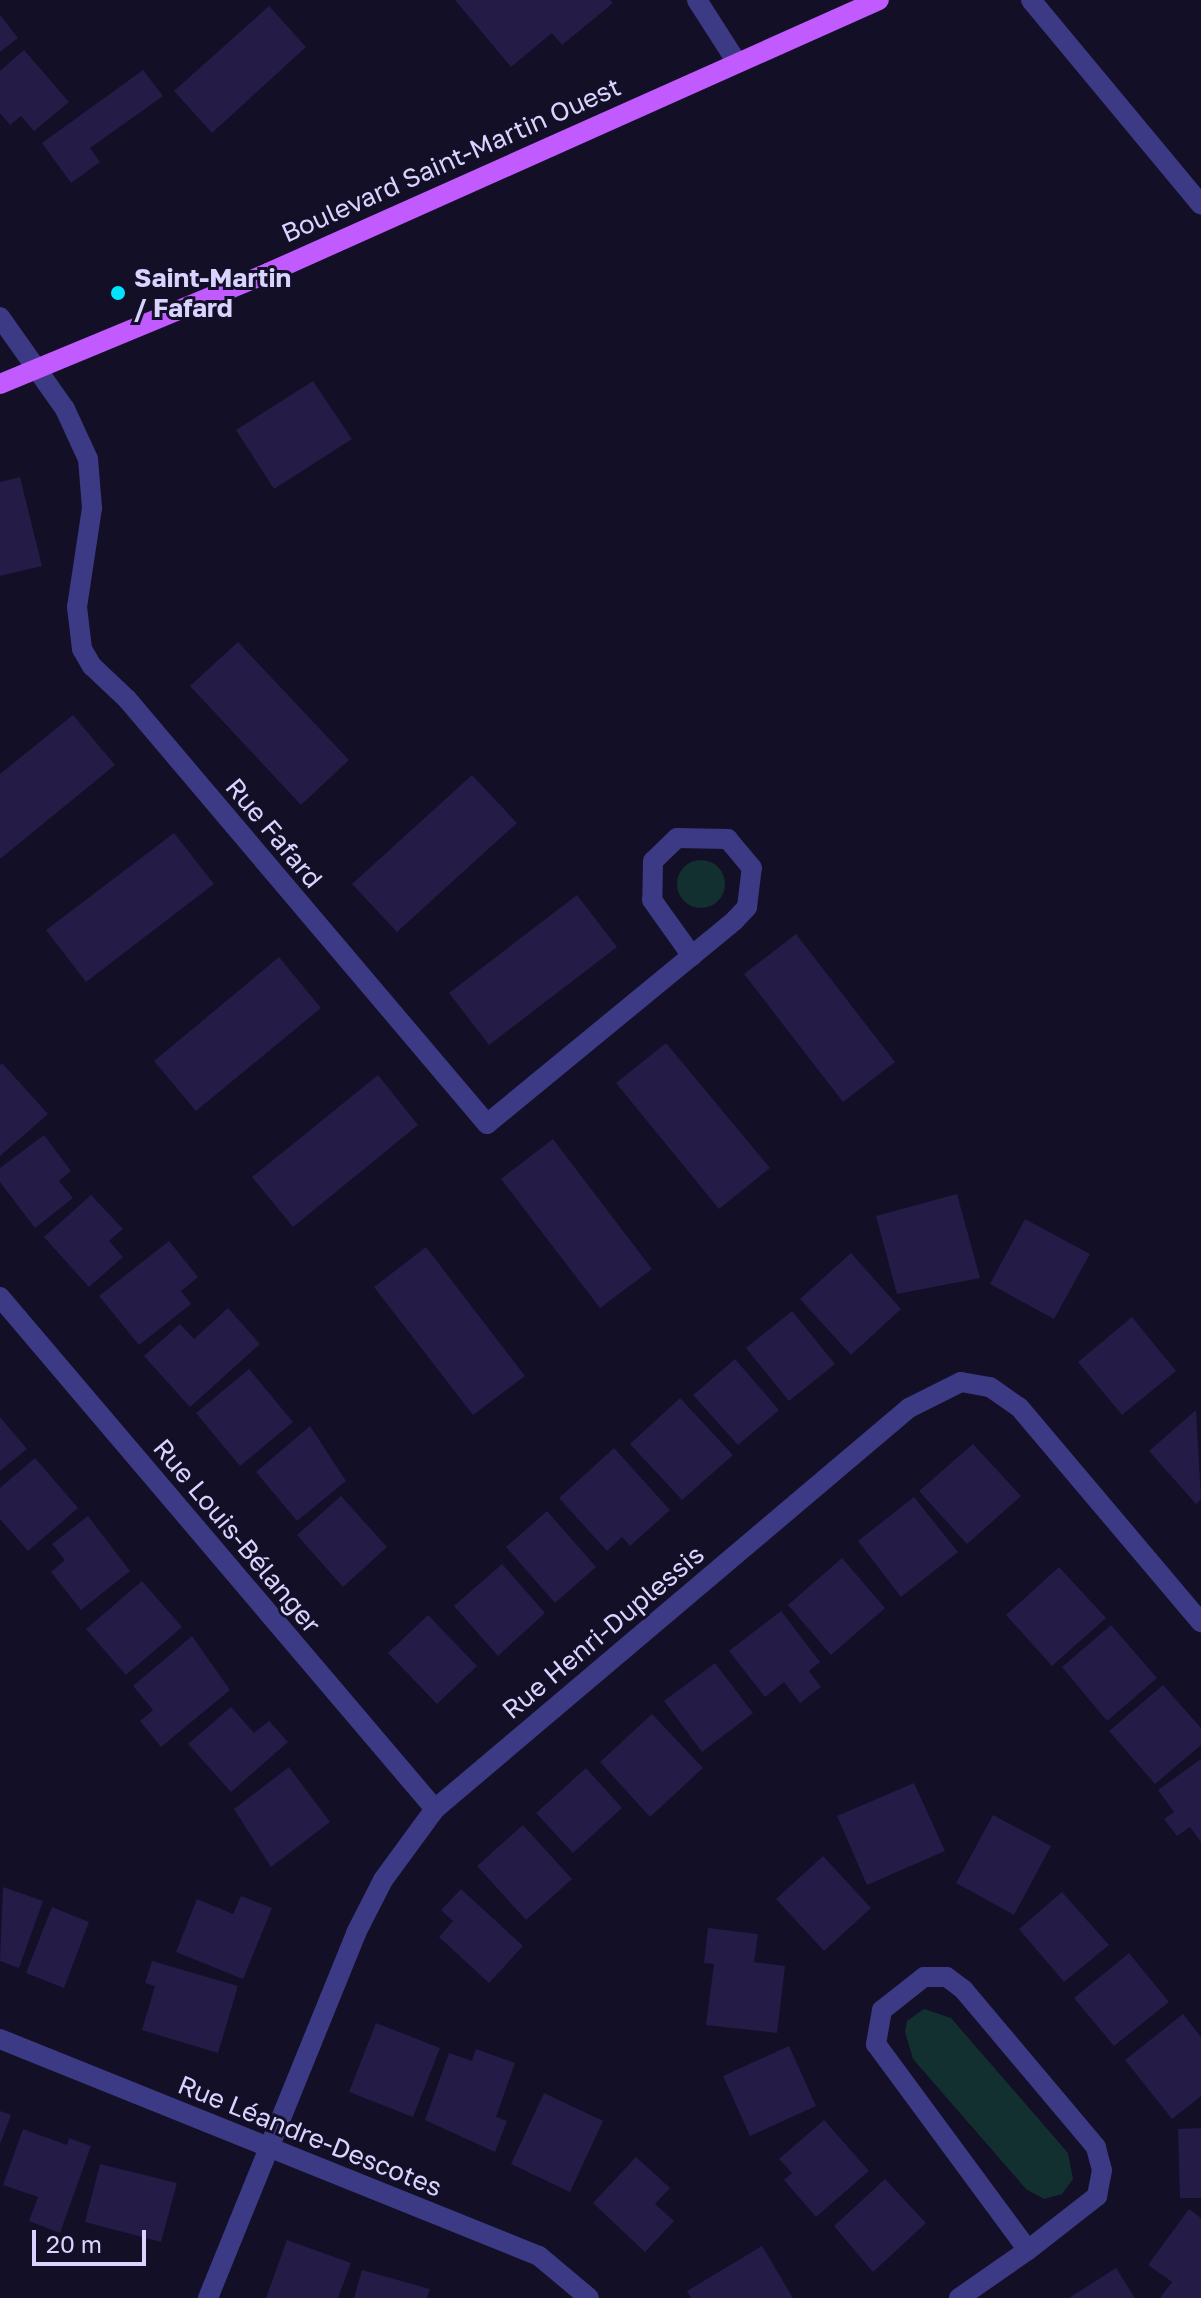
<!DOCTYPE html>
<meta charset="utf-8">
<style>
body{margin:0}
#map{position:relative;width:1201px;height:2298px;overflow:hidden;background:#130f26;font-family:"Golos Text",sans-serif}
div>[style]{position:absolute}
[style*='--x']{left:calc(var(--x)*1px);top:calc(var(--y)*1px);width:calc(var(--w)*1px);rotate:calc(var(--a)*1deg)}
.green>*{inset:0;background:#12302f}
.round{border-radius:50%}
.building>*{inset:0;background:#241b47}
.minor>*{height:20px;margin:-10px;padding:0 10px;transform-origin:10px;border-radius:10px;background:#3d3a85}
.major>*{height:20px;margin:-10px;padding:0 10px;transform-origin:10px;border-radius:10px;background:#c25bff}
.dots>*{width:22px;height:22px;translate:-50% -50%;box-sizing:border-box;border:4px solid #130f26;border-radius:50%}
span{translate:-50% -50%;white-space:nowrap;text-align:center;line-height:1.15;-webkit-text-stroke:6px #130f26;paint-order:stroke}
.street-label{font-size:26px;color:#d9d4ff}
.poi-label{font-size:26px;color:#d9d4ff;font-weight:700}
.left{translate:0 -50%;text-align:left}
.scale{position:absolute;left:32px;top:2230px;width:114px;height:36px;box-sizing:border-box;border:4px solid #d9d4ff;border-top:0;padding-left:10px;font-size:24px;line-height:28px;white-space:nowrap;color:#d9d4ff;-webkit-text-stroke:6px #130f26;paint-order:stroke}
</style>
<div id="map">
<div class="green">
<i class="round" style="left:677px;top:860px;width:48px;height:48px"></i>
<i style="clip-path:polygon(924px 2009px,951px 2018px,1068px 2153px,1073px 2179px,1062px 2194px,1044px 2199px,1026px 2189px,913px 2059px,905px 2032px,907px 2021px)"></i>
</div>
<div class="building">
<i style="clip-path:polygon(455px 0,610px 0,613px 3px,562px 45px,552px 33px,511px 67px)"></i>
<i style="clip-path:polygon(269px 6px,306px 47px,212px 133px,174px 91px)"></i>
<i style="clip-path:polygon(0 15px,18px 38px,0 52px)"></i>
<i style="clip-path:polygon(24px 50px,69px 102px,34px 131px,21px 116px,10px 125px,0 113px,0 71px)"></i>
<i style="clip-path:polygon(143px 70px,163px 96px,90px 148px,100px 162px,71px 183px,42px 143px)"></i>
<i style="clip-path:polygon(313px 381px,352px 439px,274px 489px,236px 430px)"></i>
<i style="clip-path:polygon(20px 477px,42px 566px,0 576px,0 482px)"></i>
<i style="clip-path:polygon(238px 642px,349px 760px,301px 805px,190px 686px)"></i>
<i style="clip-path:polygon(73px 715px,115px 765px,0 859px,0 774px)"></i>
<i style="clip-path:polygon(472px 775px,517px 823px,397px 932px,352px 884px)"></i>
<i style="clip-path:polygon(174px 833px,214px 884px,86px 982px,46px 930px)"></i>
<i style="clip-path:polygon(577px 895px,617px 947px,489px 1045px,449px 993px)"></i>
<i style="clip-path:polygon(796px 934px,895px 1062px,843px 1102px,744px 974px)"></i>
<i style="clip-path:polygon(279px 957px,321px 1008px,196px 1111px,154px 1061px)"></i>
<i style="clip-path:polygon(666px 1043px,770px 1168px,719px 1209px,616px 1083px)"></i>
<i style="clip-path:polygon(2px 1063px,48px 1114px,0 1156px,0 1065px)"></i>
<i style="clip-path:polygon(378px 1075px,418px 1125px,293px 1227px,252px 1177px)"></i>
<i style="clip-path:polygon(44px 1135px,71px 1171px,59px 1181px,73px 1198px,35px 1228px,0 1182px,0 1168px)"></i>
<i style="clip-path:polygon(553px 1139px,652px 1269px,600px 1308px,501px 1179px)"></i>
<i style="clip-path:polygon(957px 1194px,980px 1278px,897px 1294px,876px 1216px)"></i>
<i style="clip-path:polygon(91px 1195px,123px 1229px,109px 1241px,123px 1257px,89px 1287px,44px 1237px)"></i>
<i style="clip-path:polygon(1025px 1219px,1090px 1254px,1054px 1319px,990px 1284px)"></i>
<i style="clip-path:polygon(169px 1241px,198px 1277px,181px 1291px,191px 1304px,139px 1345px,99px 1296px)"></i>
<i style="clip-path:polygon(426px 1247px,525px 1376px,473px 1415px,374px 1287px)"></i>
<i style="clip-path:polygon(851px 1253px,901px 1309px,851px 1355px,800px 1299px)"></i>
<i style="clip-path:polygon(228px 1308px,260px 1344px,190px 1407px,144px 1356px,180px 1324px,194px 1339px)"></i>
<i style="clip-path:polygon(792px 1311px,835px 1364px,789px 1401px,746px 1348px)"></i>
<i style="clip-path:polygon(1132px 1317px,1176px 1371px,1122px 1415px,1078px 1362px)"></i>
<i style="clip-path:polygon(735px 1359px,779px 1410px,738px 1445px,693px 1395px)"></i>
<i style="clip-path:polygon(249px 1369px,293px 1422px,240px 1466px,196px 1413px)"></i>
<i style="clip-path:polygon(680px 1398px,733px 1455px,682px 1500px,630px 1444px)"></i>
<i style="clip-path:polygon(1196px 1410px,1201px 1499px,1196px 1504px,1149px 1451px)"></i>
<i style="clip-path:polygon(0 1417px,27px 1449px,0 1471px)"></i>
<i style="clip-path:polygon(310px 1426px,346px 1481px,297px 1521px,256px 1472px)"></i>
<i style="clip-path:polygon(973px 1444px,1021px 1496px,967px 1544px,919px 1491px)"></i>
<i style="clip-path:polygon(614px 1448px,670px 1510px,630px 1546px,622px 1537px,607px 1551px,559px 1498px)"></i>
<i style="clip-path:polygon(35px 1458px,78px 1508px,28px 1551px,0 1519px,0 1488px)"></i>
<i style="clip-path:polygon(341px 1496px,387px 1547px,343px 1587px,297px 1535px)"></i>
<i style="clip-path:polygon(914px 1497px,958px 1552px,901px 1597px,858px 1541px)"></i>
<i style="clip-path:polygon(547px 1511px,596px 1567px,555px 1603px,506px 1547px)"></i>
<i style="clip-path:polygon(88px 1516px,130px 1571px,81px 1610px,51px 1572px,65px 1560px,52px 1544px)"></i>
<i style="clip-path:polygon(842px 1558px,885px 1608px,831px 1655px,788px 1605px)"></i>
<i style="clip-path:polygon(502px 1564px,545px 1613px,498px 1656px,454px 1606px)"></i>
<i style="clip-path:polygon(1059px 1567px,1106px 1618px,1052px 1666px,1006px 1615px)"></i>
<i style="clip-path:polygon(142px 1581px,182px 1627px,126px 1675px,86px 1629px)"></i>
<i style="clip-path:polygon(781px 1611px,820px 1662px,809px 1671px,821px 1687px,800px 1703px,784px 1682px,765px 1697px,729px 1651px)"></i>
<i style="clip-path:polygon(428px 1615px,477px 1666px,437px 1704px,388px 1653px)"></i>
<i style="clip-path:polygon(1111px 1625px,1157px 1678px,1107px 1721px,1062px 1667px)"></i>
<i style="clip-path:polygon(192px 1636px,230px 1690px,161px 1747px,140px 1721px,153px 1710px,133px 1686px)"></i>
<i style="clip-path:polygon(715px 1663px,753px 1713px,702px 1752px,664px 1701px)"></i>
<i style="clip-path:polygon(1163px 1685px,1201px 1728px,1201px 1745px,1155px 1784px,1109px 1731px)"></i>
<i style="clip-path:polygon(231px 1707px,254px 1733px,269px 1721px,288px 1742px,231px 1792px,188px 1744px)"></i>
<i style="clip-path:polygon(652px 1714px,703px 1768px,650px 1817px,600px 1762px)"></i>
<i style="clip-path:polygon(1201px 1759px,1201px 1842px,1190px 1827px,1177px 1836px,1164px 1819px,1174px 1812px,1158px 1790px)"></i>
<i style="clip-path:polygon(289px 1767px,330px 1822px,271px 1867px,234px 1809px)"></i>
<i style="clip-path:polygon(586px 1768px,622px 1808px,573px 1853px,536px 1813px)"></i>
<i style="clip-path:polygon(914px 1783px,945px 1851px,867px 1885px,837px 1816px)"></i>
<i style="clip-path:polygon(993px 1815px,1051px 1846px,1014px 1915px,956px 1883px)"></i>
<i style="clip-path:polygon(523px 1825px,572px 1879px,526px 1920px,477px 1866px)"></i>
<i style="clip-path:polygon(823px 1856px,871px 1908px,824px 1951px,776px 1899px)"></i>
<i style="clip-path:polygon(3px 1887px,43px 1901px,19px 1968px,0 1961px)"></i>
<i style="clip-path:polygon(461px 1889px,523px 1946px,489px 1983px,439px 1937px,453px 1921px,441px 1910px)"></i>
<i style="clip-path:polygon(1062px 1892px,1109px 1945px,1064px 1982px,1019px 1929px)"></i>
<i style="clip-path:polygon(241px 1896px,272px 1908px,243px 1979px,176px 1952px,197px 1899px,233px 1914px)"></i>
<i style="clip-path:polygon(52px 1907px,89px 1922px,64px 1988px,26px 1973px)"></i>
<i style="clip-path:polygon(708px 1928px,758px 1934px,754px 1962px,785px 1966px,777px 2033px,706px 2025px,714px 1964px,704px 1963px)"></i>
<i style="clip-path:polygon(1129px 1953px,1169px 2002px,1114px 2046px,1074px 1998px)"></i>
<i style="clip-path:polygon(152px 1961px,238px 1986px,218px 2053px,142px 2030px,155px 1986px,145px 1983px)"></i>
<i style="clip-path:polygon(1183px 2014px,1201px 2037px,1201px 2096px,1172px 2119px,1125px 2060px)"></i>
<i style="clip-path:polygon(376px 2023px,440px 2048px,413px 2117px,349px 2092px)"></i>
<i style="clip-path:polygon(789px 2046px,816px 2106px,750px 2136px,723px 2076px)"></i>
<i style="clip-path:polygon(476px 2049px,515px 2063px,496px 2117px,507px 2121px,495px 2152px,425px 2120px,449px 2053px,472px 2061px)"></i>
<i style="clip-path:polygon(544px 2093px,603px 2121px,570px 2192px,511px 2164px)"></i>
<i style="clip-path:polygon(0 2111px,11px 2115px,0 2144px)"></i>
<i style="clip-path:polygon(824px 2120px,869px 2171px,816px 2217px,784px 2180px,792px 2173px,779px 2159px)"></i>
<i style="clip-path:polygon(1201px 2128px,1201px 2198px,1180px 2198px,1178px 2129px)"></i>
<i style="clip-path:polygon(23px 2129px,67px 2145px,69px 2138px,91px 2146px,60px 2233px,29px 2221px,38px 2197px,3px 2185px)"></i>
<i style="clip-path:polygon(636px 2157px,670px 2188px,655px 2204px,674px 2221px,645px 2252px,593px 2203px)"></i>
<i style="clip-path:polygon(100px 2164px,177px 2183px,161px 2242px,85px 2222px)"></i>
<i style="clip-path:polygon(885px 2179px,926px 2223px,873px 2272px,834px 2226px)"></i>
<i style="clip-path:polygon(1189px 2209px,1201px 2218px,1201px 2298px,1160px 2298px,1172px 2282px,1148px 2265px)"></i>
<i style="clip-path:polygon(287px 2240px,351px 2263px,338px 2298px,266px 2298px)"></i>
<i style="clip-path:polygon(762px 2246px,793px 2298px,691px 2298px,687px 2291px)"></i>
<i style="clip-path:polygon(1116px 2268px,1135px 2298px,1069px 2298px)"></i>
<i style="clip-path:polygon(362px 2270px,430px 2289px,427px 2298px,354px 2298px)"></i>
</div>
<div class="minor">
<i style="--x:697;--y:0;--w:72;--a:57.4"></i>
<i style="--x:1031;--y:0;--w:266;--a:50.3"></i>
<i style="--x:0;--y:317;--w:113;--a:54.8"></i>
<i style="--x:65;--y:409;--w:55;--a:65.3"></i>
<i style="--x:88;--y:459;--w:49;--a:85.3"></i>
<i style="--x:92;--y:508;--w:100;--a:98.6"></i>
<i style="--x:77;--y:607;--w:42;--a:83.2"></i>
<i style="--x:82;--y:649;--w:20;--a:60"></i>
<i style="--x:92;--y:666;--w:48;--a:43.3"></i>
<i style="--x:127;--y:699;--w:557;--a:49.73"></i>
<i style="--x:487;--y:1124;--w:321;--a:-39.4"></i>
<i style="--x:735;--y:920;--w:18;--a:-47"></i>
<i style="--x:747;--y:907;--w:39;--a:-83"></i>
<i style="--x:752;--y:868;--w:38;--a:-130"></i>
<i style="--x:728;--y:839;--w:51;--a:-178.9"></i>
<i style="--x:677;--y:838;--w:33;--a:136"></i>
<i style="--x:653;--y:861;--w:39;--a:91"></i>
<i style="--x:652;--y:900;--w:69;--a:54.5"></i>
<i style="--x:0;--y:1297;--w:672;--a:49.65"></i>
<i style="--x:0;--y:2039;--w:581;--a:21.93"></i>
<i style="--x:539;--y:2256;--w:65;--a:40"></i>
<i style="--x:208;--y:2298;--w:394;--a:-67.9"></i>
<i style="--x:356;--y:1933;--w:59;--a:-63"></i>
<i style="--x:383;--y:1880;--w:88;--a:-53.8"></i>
<i style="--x:435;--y:1809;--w:621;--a:-40.23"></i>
<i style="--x:909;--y:1408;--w:58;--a:-26.6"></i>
<i style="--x:961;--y:1382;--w:29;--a:10"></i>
<i style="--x:990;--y:1387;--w:35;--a:35"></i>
<i style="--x:1019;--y:1407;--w:282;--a:49.8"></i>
<i style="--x:959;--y:2298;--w:84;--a:-34.8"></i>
<i style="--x:1028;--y:2250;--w:88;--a:-38"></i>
<i style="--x:1097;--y:2196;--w:26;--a:-79"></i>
<i style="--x:1102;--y:2170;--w:24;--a:-105"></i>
<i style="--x:1096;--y:2147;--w:205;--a:-130.1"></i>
<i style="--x:964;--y:1990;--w:21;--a:-143"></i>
<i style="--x:947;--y:1977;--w:23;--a:180"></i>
<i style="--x:924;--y:1977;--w:53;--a:141.8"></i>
<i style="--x:882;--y:2010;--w:35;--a:100"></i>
<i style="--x:876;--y:2044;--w:256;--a:53.6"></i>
</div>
<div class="major">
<i style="--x:0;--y:384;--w:290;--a:-22.5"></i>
<i style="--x:268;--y:273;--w:669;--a:-24.08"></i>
</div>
<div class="dots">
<i style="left:118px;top:293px;background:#00e5ff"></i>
</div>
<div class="street-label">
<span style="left:451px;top:160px;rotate:-24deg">Boulevard Saint-Martin Ouest</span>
<span style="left:274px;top:833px;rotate:50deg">Rue Fafard</span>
<span style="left:237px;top:1536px;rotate:50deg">Rue Louis-Bélanger</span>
<span style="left:603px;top:1632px;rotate:-40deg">Rue Henri-Duplessis</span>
<span style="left:310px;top:2136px;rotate:22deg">Rue Léandre-Descotes</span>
</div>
<div class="poi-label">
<span class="left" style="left:134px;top:293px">Saint-Martin<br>/ Fafard</span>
</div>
<div class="scale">20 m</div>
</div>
